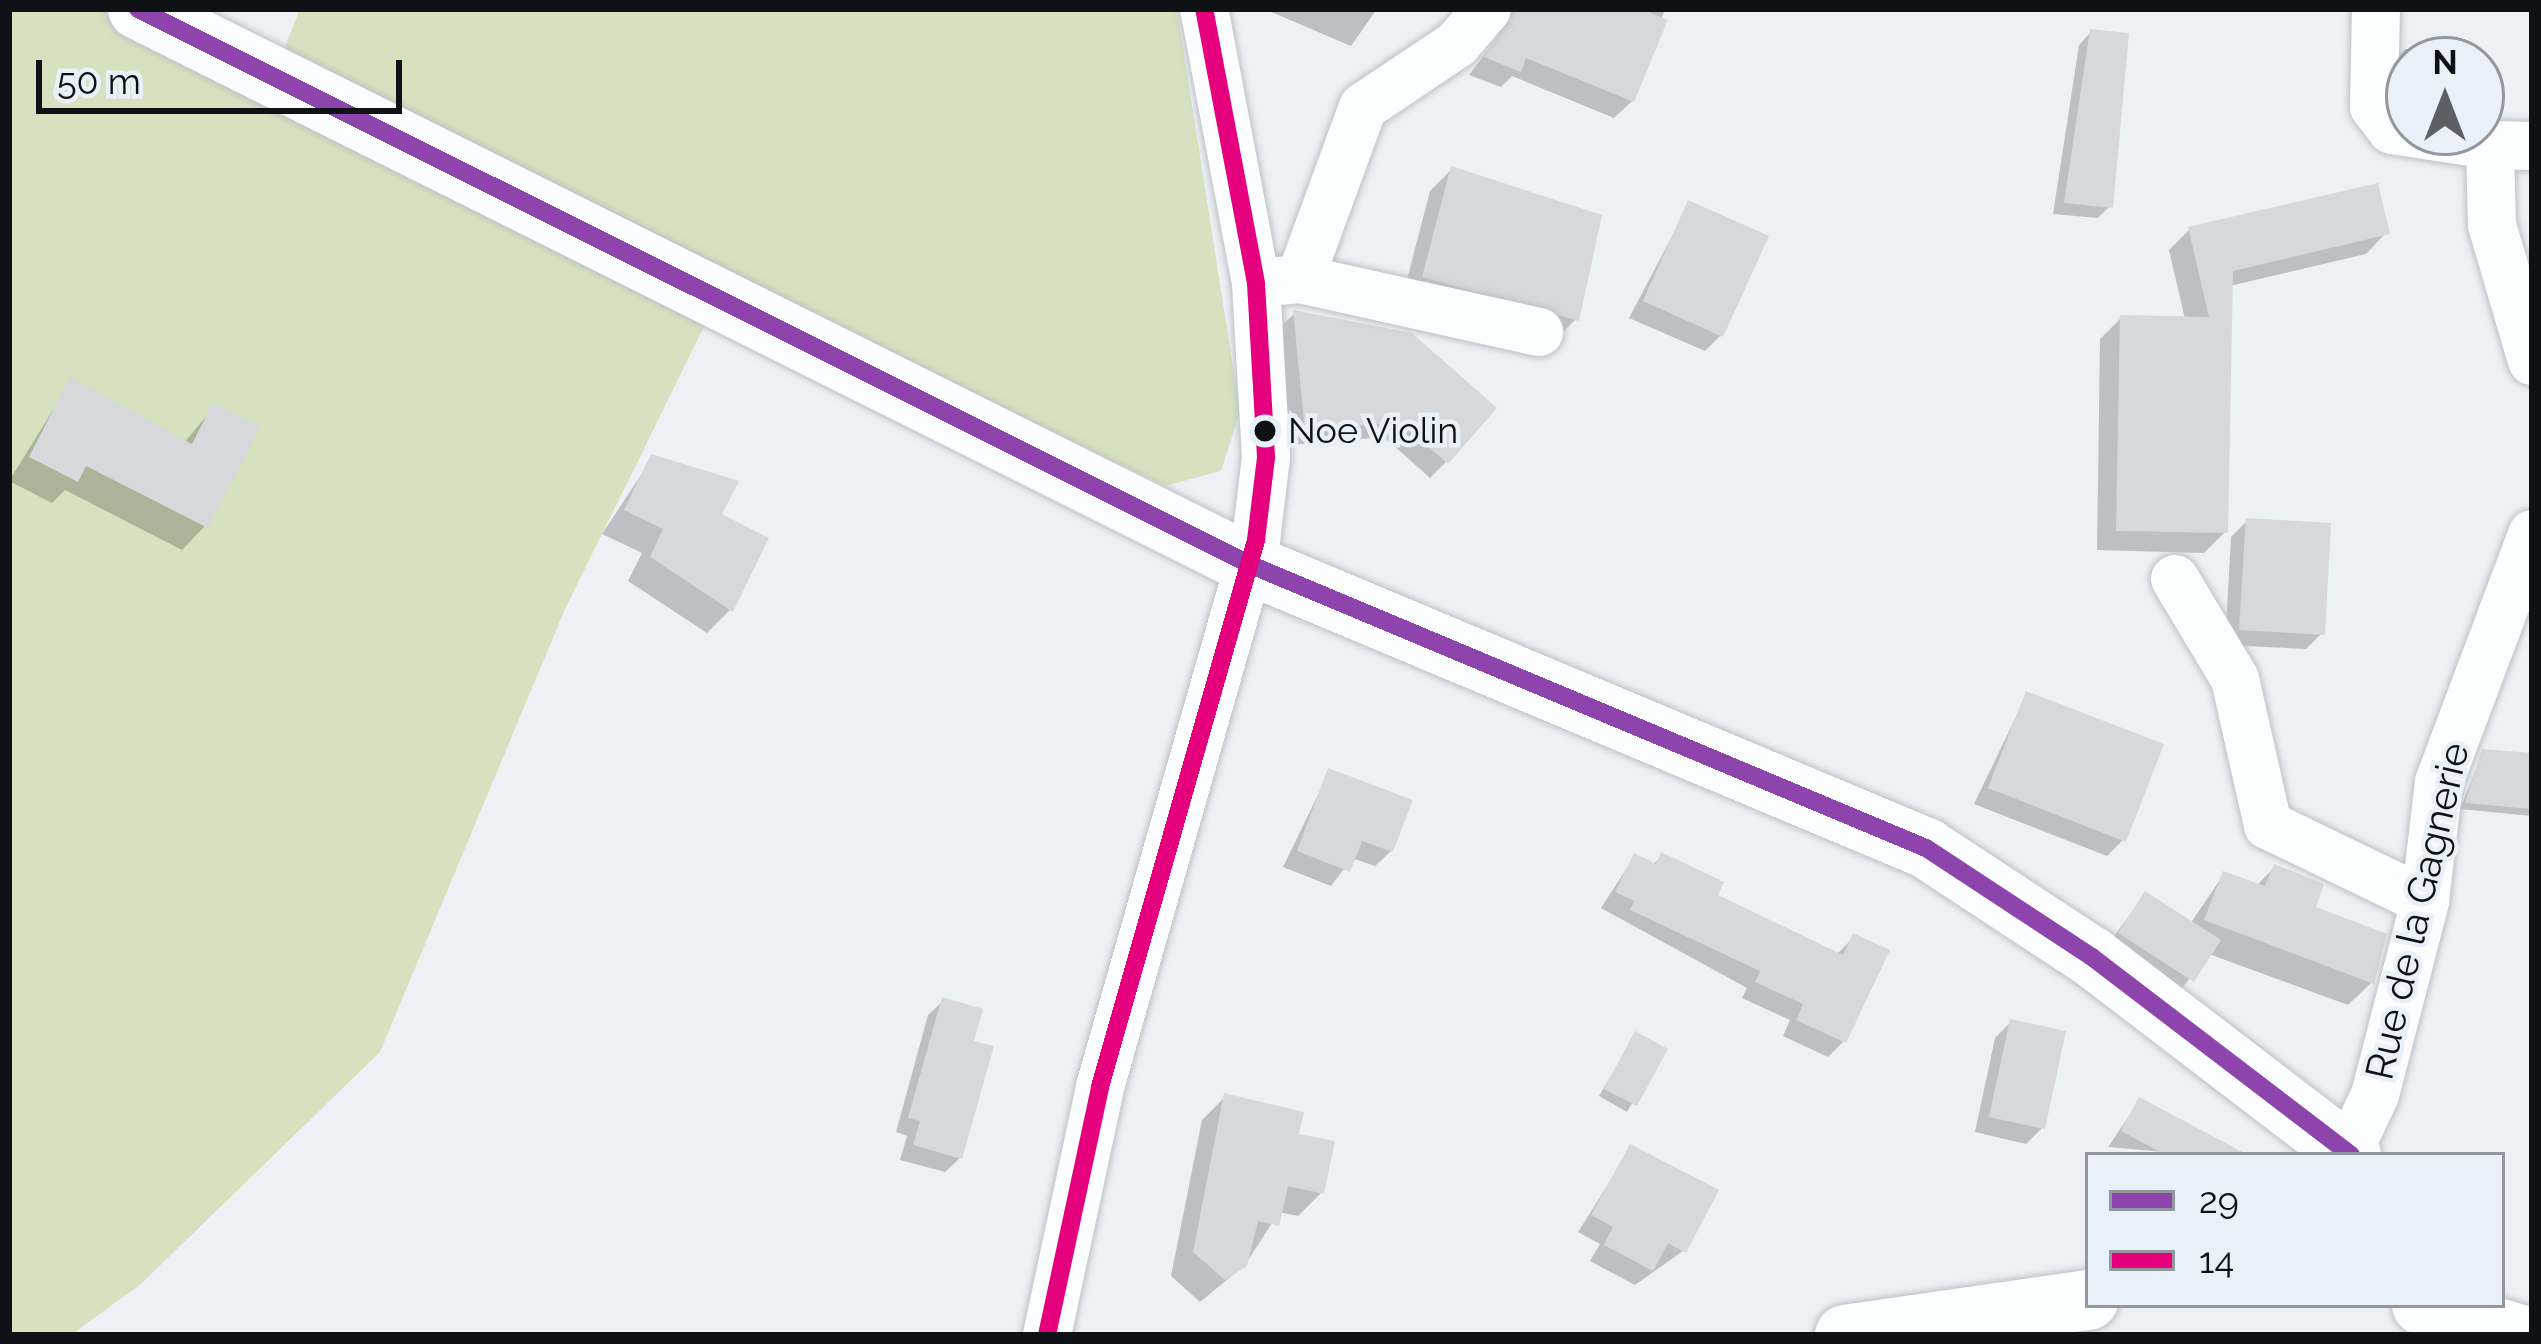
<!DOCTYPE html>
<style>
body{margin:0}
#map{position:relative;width:2541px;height:1344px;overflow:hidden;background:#ecf1f6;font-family:Raleway,sans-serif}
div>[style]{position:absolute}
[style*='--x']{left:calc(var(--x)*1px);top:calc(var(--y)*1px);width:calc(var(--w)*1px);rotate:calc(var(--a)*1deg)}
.green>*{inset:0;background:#d5e2c0}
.shadow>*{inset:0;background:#0003}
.building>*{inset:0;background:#d6d8dc}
.roads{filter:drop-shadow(0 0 3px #bec1c5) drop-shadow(0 0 3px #bec1c5)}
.minor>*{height:48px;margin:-24px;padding:0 24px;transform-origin:24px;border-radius:24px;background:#fcfdfe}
.tertiary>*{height:60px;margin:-30px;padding:0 30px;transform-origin:30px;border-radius:30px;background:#fcfdfe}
.bus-1>*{height:18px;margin:-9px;padding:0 9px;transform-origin:9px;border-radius:9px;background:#8e44ad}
.bus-2>*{height:18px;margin:-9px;padding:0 9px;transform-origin:9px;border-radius:9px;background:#e5007d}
.dots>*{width:33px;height:33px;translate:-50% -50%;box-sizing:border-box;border:6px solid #e8f1fa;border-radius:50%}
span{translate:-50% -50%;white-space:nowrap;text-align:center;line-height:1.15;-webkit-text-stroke:9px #e8f1fa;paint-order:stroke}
.bus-label{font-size:36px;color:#0f1215}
.left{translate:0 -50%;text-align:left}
.street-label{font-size:39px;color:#0f1215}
.frame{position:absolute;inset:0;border:12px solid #0f1215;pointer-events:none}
.legend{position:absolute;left:2085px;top:1152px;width:420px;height:156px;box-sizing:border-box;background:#e8f1fa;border:3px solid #91989e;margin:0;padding:15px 21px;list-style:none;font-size:36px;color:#0f1215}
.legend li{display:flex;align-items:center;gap:24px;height:60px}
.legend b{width:60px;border:3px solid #91989e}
.north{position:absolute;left:2385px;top:36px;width:120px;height:120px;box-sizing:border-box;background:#e8f1fa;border:3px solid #91989e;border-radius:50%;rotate:0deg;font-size:33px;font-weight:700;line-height:48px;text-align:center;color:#0f1215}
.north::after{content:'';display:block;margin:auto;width:42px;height:54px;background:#5c6064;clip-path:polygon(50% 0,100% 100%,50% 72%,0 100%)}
.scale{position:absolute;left:36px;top:60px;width:366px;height:54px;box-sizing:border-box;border:6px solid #0f1215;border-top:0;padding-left:15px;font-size:36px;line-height:42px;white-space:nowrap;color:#0f1215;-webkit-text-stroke:9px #e8f1fa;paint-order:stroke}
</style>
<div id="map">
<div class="green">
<i style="clip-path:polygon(9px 9px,192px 9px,282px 54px,300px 9px,1177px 9px,1240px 412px,1221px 471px,1165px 486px,728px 278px,565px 609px,380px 1052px,142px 1283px,71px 1335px,9px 1335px)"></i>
</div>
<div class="shadow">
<i style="clip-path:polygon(1264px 9px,1377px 9px,1351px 46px)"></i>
<i style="clip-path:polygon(1496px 9px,1665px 9px,1632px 101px,1614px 118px,1512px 76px,1501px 87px,1469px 75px,1499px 35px)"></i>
<i style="clip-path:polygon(2091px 32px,2110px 206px,2098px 218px,2053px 214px,2079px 45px)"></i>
<i style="clip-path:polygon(2405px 49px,2461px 49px,2461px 60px,2409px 60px,2409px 119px,2393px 118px,2389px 65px)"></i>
<i style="clip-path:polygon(1452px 169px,1576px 319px,1554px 341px,1402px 299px,1430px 191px)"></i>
<i style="clip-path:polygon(1689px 204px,1721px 335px,1705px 351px,1629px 318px)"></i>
<i style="clip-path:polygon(2190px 229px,2386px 233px,2366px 254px,2230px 286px,2225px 532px,2204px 553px,2097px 550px,2100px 339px,2121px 318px,2185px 319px,2169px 250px)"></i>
<i style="clip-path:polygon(1294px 314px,1446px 462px,1430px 478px,1384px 437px,1290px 445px,1278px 329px)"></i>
<i style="clip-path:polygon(71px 381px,184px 443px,214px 407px,205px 526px,182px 550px,65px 490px,52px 503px,9px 481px)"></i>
<i style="clip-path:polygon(652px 458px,735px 482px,718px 516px,730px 610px,707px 633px,628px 581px,642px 553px,602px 534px)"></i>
<i style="clip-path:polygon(2247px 521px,2322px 633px,2306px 649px,2225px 645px,2231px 537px)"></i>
<i style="clip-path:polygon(2027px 694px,2123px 840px,2107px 856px,1974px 804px)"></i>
<i style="clip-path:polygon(2483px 752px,2532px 757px,2532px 816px,2460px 809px)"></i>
<i style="clip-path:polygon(1329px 772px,1391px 851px,1375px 866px,1352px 858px,1331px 886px,1283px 867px)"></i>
<i style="clip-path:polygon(1662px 856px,1714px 897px,1838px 953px,1854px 937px,1844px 1041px,1828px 1057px,1783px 1036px,1790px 1020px,1742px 998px,1747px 988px,1601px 908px,1634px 857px,1652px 865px)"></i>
<i style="clip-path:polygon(2275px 867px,2372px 982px,2348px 1005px,2209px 954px,2176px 996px,2104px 949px,2145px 895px,2190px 924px,2224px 874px,2256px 886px)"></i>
<i style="clip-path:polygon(943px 1001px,970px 1044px,960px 1158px,945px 1172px,900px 1160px,907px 1136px,896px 1132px,928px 1015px)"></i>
<i style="clip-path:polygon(2011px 1022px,2042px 1128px,2026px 1144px,1975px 1132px,1995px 1038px)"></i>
<i style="clip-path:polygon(1635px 1035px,1664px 1050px,1627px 1112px,1599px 1096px)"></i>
<i style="clip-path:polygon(1225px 1097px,1295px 1136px,1321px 1193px,1298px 1216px,1279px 1212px,1245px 1265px,1200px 1302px,1171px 1276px,1202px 1120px)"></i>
<i style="clip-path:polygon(2140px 1100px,2198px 1155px,2108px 1147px)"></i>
<i style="clip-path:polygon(1631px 1148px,1683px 1251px,1635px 1285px,1590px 1261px,1600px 1244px,1578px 1232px)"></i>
</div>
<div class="building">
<i style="clip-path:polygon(1515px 9px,1642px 9px,1668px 20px,1634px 102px,1526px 58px,1521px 72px,1484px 57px)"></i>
<i style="clip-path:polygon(2090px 29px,2129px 33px,2113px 208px,2064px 203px)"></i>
<i style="clip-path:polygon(1451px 166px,1602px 215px,1579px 321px,1422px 277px)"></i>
<i style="clip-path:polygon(2378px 183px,2390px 234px,2233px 271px,2228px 533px,2116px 531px,2120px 315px,2209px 317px,2188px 227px)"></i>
<i style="clip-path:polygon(1688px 200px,1769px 236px,1723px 337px,1643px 301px)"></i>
<i style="clip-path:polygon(1293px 310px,1412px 333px,1497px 408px,1448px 464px,1401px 422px,1305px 431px)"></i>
<i style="clip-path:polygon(70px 377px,192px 444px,213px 403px,260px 427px,208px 528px,86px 466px,78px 482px,29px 457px)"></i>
<i style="clip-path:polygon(651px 454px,739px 481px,722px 514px,769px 538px,733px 612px,650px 557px,663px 529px,624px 510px)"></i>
<i style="clip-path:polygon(2246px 518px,2331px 523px,2325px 635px,2239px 630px)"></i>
<i style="clip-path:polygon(2026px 691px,2164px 744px,2126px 842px,1988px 788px)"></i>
<i style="clip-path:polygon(2482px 749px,2532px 753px,2532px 809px,2465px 803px)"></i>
<i style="clip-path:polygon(1328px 768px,1413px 800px,1393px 852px,1362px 841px,1350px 872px,1297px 851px)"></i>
<i style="clip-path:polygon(1661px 852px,1724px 882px,1718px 895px,1843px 955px,1853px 933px,1890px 950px,1846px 1043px,1796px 1020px,1803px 1004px,1755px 982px,1760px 971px,1630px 910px,1634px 901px,1615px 892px,1634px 853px,1656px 864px)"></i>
<i style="clip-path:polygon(2274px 864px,2324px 884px,2316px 907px,2387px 934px,2374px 984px,2204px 920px,2223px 871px,2265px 886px)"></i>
<i style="clip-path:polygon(2145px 891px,2221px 940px,2194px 982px,2118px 933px)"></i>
<i style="clip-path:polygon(942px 997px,983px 1009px,974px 1041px,994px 1046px,962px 1159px,913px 1145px,920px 1121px,908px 1118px)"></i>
<i style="clip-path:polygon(2010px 1019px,2066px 1031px,2045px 1129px,1989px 1117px)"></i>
<i style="clip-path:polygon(1635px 1031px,1668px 1049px,1637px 1106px,1604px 1089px)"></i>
<i style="clip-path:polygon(1224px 1093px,1304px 1112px,1299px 1134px,1335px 1141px,1324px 1194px,1288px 1186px,1279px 1226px,1258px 1221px,1247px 1266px,1225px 1280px,1193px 1252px)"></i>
<i style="clip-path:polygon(2139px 1097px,2248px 1155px,2166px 1155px,2121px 1131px)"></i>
<i style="clip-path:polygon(1630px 1144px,1719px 1190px,1686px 1253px,1668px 1243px,1653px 1271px,1604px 1245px,1613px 1227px,1591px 1215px)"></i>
</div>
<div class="roads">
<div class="minor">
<i style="--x:2376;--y:9;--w:98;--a:91.2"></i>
<i style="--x:2374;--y:107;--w:29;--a:52"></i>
<i style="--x:2392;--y:130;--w:99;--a:8.7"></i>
<i style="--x:2532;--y:146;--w:42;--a:-178.6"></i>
<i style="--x:2490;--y:145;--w:80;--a:88.6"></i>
<i style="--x:2492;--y:225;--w:142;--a:73.6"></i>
<i style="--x:1300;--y:279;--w:183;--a:-69.9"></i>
<i style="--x:1363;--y:107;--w:113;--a:-33.8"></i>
<i style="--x:1457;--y:44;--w:46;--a:-49.4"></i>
<i style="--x:1267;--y:282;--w:33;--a:-5"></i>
<i style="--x:1300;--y:279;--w:245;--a:12.5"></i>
<i style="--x:2175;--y:579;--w:117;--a:59"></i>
<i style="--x:2235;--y:679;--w:150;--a:77.3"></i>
<i style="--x:2268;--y:825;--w:174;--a:25.8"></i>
<i style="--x:2348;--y:1152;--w:63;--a:-64.7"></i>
<i style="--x:2375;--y:1095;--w:200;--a:-75.5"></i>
<i style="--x:2425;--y:901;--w:120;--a:-83.3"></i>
<i style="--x:2439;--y:782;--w:265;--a:-69.4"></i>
<i style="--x:1047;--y:1335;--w:254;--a:-77.9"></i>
<i style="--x:1100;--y:1087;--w:569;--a:-74.08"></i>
<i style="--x:1256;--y:540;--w:84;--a:-83.1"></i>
<i style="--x:1266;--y:457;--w:174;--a:-93.3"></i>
<i style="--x:1256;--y:283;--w:279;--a:-100.7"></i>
</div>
<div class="tertiary">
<i style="--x:138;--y:9;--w:1244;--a:26.54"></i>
<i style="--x:1251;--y:565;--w:732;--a:22.75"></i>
<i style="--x:1926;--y:848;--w:199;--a:33.3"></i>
<i style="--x:2092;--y:957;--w:326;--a:37.4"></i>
<i style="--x:2422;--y:1305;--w:103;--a:16.9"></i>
<i style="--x:1845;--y:1335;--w:246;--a:-8.2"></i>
</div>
</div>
<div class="bus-1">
<i style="--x:138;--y:9;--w:1244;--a:26.54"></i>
<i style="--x:1251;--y:565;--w:732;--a:22.75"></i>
<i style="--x:1926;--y:848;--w:199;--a:33.3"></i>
<i style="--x:2092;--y:957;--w:326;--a:37.4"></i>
</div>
<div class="bus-2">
<i style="--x:1047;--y:1335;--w:254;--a:-77.9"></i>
<i style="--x:1100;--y:1087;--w:569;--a:-74.08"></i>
<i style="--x:1256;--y:540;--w:84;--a:-83.1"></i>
<i style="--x:1266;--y:457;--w:174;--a:-93.3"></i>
<i style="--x:1256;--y:283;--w:279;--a:-100.7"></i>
</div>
<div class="dots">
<i style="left:1265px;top:431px;background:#0f1215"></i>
</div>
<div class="bus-label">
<span class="left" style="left:1288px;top:431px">Noe Violin</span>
</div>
<div class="street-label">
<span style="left:2417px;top:911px;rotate:-77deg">Rue de la Gagnerie</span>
</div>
<div class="frame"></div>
<ul class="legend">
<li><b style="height:15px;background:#8e44ad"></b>29</li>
<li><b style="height:15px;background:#e5007d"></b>14</li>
</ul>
<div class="north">N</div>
<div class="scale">50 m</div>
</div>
